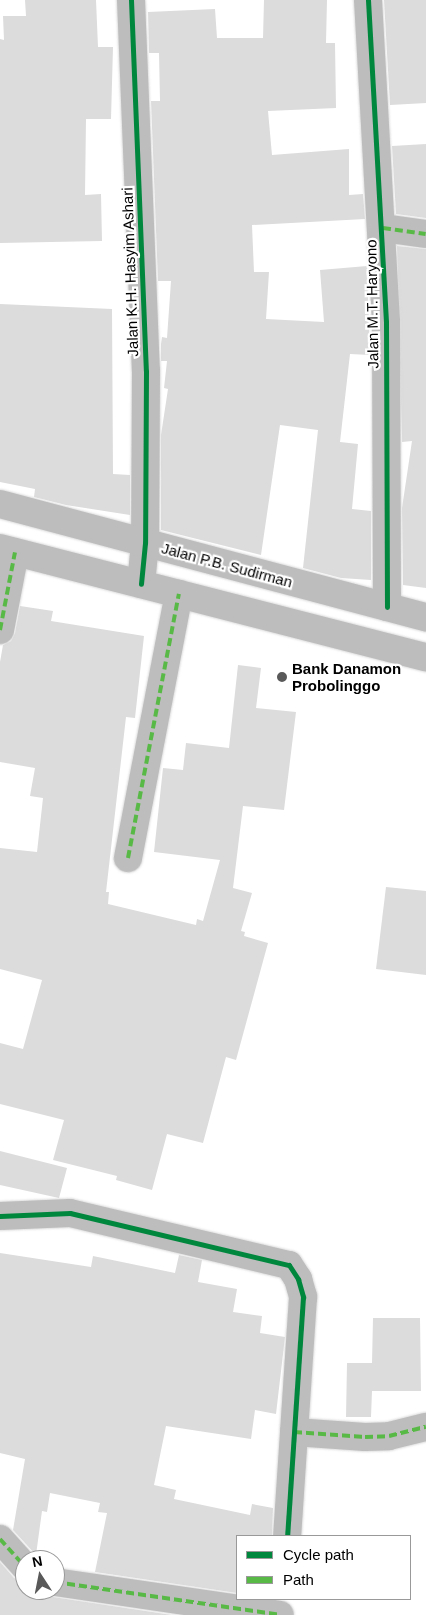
<!DOCTYPE html>
<style>
body{margin:0}
#map{position:relative;width:426px;height:1615px;overflow:hidden;background:#fff;font-family:Arial,sans-serif}
div>[style]{position:absolute}
[style*='--x']{left:calc(var(--x)*1px);top:calc(var(--y)*1px);width:calc(var(--w)*1px);rotate:calc(var(--a)*1deg)}
.building>*{inset:0;background:#dcdcdc}
.roads{filter:drop-shadow(0 0 1px #dbdbdb) drop-shadow(0 0 1px #dbdbdb)}
.minor>*{height:28px;margin:-14px;padding:0 14px;transform-origin:14px;border-radius:14px;background:#bdbdbd}
.major>*{height:28px;margin:-14px;padding:0 14px;transform-origin:14px;border-radius:14px;background:#bdbdbd}
.quiet>*{height:4px;margin-top:-2px;transform-origin:0;background:repeating-linear-gradient(90deg,#58b947 0 8px,transparent 0 12px)}
.cycleway>*{height:5px;margin:-2.5px;padding:0 2.5px;transform-origin:2.5px;border-radius:2.5px;background:#00873e}
.dots>*{width:14px;height:14px;translate:-50% -50%;box-sizing:border-box;border:2px solid #fff;border-radius:50%}
span{translate:-50% -50%;white-space:nowrap;text-align:center;line-height:1.15;-webkit-text-stroke:4.5px #fff;paint-order:stroke}
.street-label{font-size:15px;color:#000}
.poi-label{font-size:15px;color:#000;font-weight:700}
.left{translate:0 -50%;text-align:left}
.legend{position:absolute;left:236px;top:1535px;width:175px;height:65px;box-sizing:border-box;background:#fff;border:1px solid #999;margin:0;padding:6px 9px;list-style:none;font-size:15px;color:#000}
.legend li{display:flex;align-items:center;gap:10px;height:25px}
.legend b{width:25px;border:1px solid #999}
.north{position:absolute;left:15px;top:1550px;width:50px;height:50px;box-sizing:border-box;background:#fff;border:1px solid #999;border-radius:50%;rotate:349deg;font-size:14px;font-weight:700;line-height:20px;text-align:center;color:#000}
.north::after{content:'';display:block;margin:auto;width:18px;height:22px;background:#595959;clip-path:polygon(50% 0,100% 100%,50% 72%,0 100%)}
</style>
<div id="map">
<div class="building">
<i style="clip-path:polygon(25px 0,96px 0,98px 47px,113px 47px,111px 119px,86px 119px,85px 195px,101px 194px,102px 241px,0 243px,0 39px,4px 40px,3px 16px,26px 16px)"></i>
<i style="clip-path:polygon(264px 0,327px 0,326px 43px,335px 43px,336px 108px,268px 111px,272px 155px,349px 149px,349px 195px,363px 194px,365px 219px,252px 225px,254px 272px,269px 272px,266px 319px,324px 322px,320px 270px,367px 266px,370px 355px,350px 354px,340px 442px,358px 444px,352px 509px,371px 511px,371px 580px,341px 578px,303px 568px,318px 430px,280px 425px,261px 555px,161px 530px,161px 435px,168px 389px,164px 388px,167px 361px,161px 361px,161px 344px,162px 337px,167px 338px,171px 281px,158px 281px,151px 101px,160px 101px,159px 53px,149px 53px,148px 12px,215px 9px,217px 38px,263px 38px)"></i>
<i style="clip-path:polygon(384px 0,426px 0,426px 103px,390px 105px)"></i>
<i style="clip-path:polygon(426px 144px,426px 218px,396px 214px,392px 146px)"></i>
<i style="clip-path:polygon(397px 246px,426px 249px,426px 441px,422px 441px,426px 441px,426px 588px,403px 585px,402px 508px,412px 441px,402px 442px)"></i>
<i style="clip-path:polygon(0 304px,112px 309px,113px 474px,130px 475px,130px 515px,66px 505px,34px 497px,35px 489px,0 482px)"></i>
<i style="clip-path:polygon(20px 606px,53px 611px,51px 621px,144px 636px,135px 718px,126px 717px,106px 892px,109px 892px,108px 904px,196px 925px,197px 919px,203px 921px,220px 860px,154px 852px,163px 768px,183px 770px,186px 743px,229px 748px,238px 665px,261px 668px,256px 708px,296px 712px,284px 810px,243px 806px,233px 888px,252px 893px,241px 931px,245px 932px,244px 936px,268px 943px,236px 1060px,226px 1057px,203px 1143px,167px 1134px,152px 1190px,116px 1180px,117px 1176px,53px 1160px,64px 1120px,0 1104px,0 1043px,23px 1049px,42px 980px,0 969px,0 848px,37px 852px,43px 798px,30px 796px,35px 768px,0 762px,0 662px,3px 645px,11px 641px,15px 633px)"></i>
<i style="clip-path:polygon(386px 887px,426px 891px,426px 975px,376px 969px)"></i>
<i style="clip-path:polygon(0 1151px,67px 1168px,59px 1198px,0 1185px)"></i>
<i style="clip-path:polygon(0 1253px,91px 1267px,93px 1256px,175px 1273px,179px 1255px,202px 1260px,198px 1282px,237px 1289px,233px 1312px,262px 1316px,260px 1333px,285px 1337px,276px 1414px,255px 1410px,251px 1439px,166px 1426px,154px 1485px,176px 1490px,174px 1499px,250px 1515px,252px 1504px,273px 1508px,272px 1536px,237px 1536px,237px 1593px,95px 1572px,107px 1513px,98px 1512px,100px 1503px,50px 1493px,47px 1512px,42px 1511px,36px 1555px,13px 1530px,25px 1459px,0 1453px)"></i>
<i style="clip-path:polygon(373px 1318px,420px 1318px,421px 1391px,372px 1391px,371px 1417px,346px 1417px,347px 1363px,372px 1363px)"></i>
<i style="clip-path:polygon(0 1562px,14px 1578px,25px 1582px,25px 1590px,42px 1590px,53px 1597px,172px 1615px,0 1615px)"></i>
</div>
<div class="roads">
<div class="minor">
<i style="--x:131;--y:0;--w:371;--a:87.7"></i>
<i style="--x:146;--y:371;--w:172;--a:90.3"></i>
<i style="--x:145;--y:543;--w:41;--a:95.6"></i>
<i style="--x:368;--y:0;--w:323;--a:86.8"></i>
<i style="--x:386;--y:322;--w:285;--a:89.8"></i>
<i style="--x:383;--y:228;--w:43;--a:7.9"></i>
<i style="--x:0;--y:630;--w:79;--a:-79.1"></i>
<i style="--x:128;--y:858;--w:269;--a:-79.1"></i>
<i style="--x:0;--y:1216;--w:70;--a:-2.5"></i>
<i style="--x:70;--y:1213;--w:225;--a:13.4"></i>
<i style="--x:289;--y:1265;--w:17;--a:57"></i>
<i style="--x:298;--y:1279;--w:19;--a:74"></i>
<i style="--x:303;--y:1297;--w:240;--a:93.8"></i>
<i style="--x:294;--y:1432;--w:71;--a:4"></i>
<i style="--x:365;--y:1437;--w:24;--a:-2"></i>
<i style="--x:389;--y:1436;--w:38;--a:-14"></i>
<i style="--x:0;--y:1539;--w:38;--a:48"></i>
<i style="--x:55;--y:1582;--w:227;--a:8.3"></i>
</div>
<div class="major">
<i style="--x:0;--y:504;--w:441;--a:14.9"></i>
<i style="--x:0;--y:548;--w:440;--a:14.4"></i>
</div>
</div>
<div class="quiet">
<i style="--x:383;--y:228;--w:43;--a:7.9"></i>
<i style="--x:0;--y:630;--w:79;--a:-79.1"></i>
<i style="--x:128;--y:858;--w:269;--a:-79.1"></i>
<i style="--x:294;--y:1432;--w:71;--a:4"></i>
<i style="--x:365;--y:1437;--w:24;--a:-2"></i>
<i style="--x:389;--y:1436;--w:38;--a:-14"></i>
<i style="--x:0;--y:1539;--w:38;--a:48"></i>
<i style="--x:55;--y:1582;--w:227;--a:8.3"></i>
</div>
<div class="cycleway">
<i style="--x:131;--y:0;--w:371;--a:87.7"></i>
<i style="--x:146;--y:371;--w:172;--a:90.3"></i>
<i style="--x:145;--y:543;--w:41;--a:95.6"></i>
<i style="--x:368;--y:0;--w:323;--a:86.8"></i>
<i style="--x:386;--y:322;--w:285;--a:89.8"></i>
<i style="--x:0;--y:1216;--w:70;--a:-2.5"></i>
<i style="--x:70;--y:1213;--w:225;--a:13.4"></i>
<i style="--x:289;--y:1265;--w:17;--a:57"></i>
<i style="--x:298;--y:1279;--w:19;--a:74"></i>
<i style="--x:303;--y:1297;--w:240;--a:93.8"></i>
</div>
<div class="dots">
<i style="left:282px;top:677px;background:#595959"></i>
</div>
<div class="street-label">
<span style="left:130px;top:272px;rotate:-92deg">Jalan K.H. Hasyim Ashari</span>
<span style="left:372px;top:304px;rotate:-91deg">Jalan M.T. Haryono</span>
<span style="left:227px;top:565px;rotate:15deg">Jalan P.B. Sudirman</span>
</div>
<div class="poi-label">
<span class="left" style="left:292px;top:677px">Bank Danamon<br>Probolinggo</span>
</div>
<ul class="legend">
<li><b style="height:6px;background:#00873e"></b>Cycle path</li>
<li><b style="height:6px;background:#58b947"></b>Path</li>
</ul>
<div class="north">N</div>
</div>
